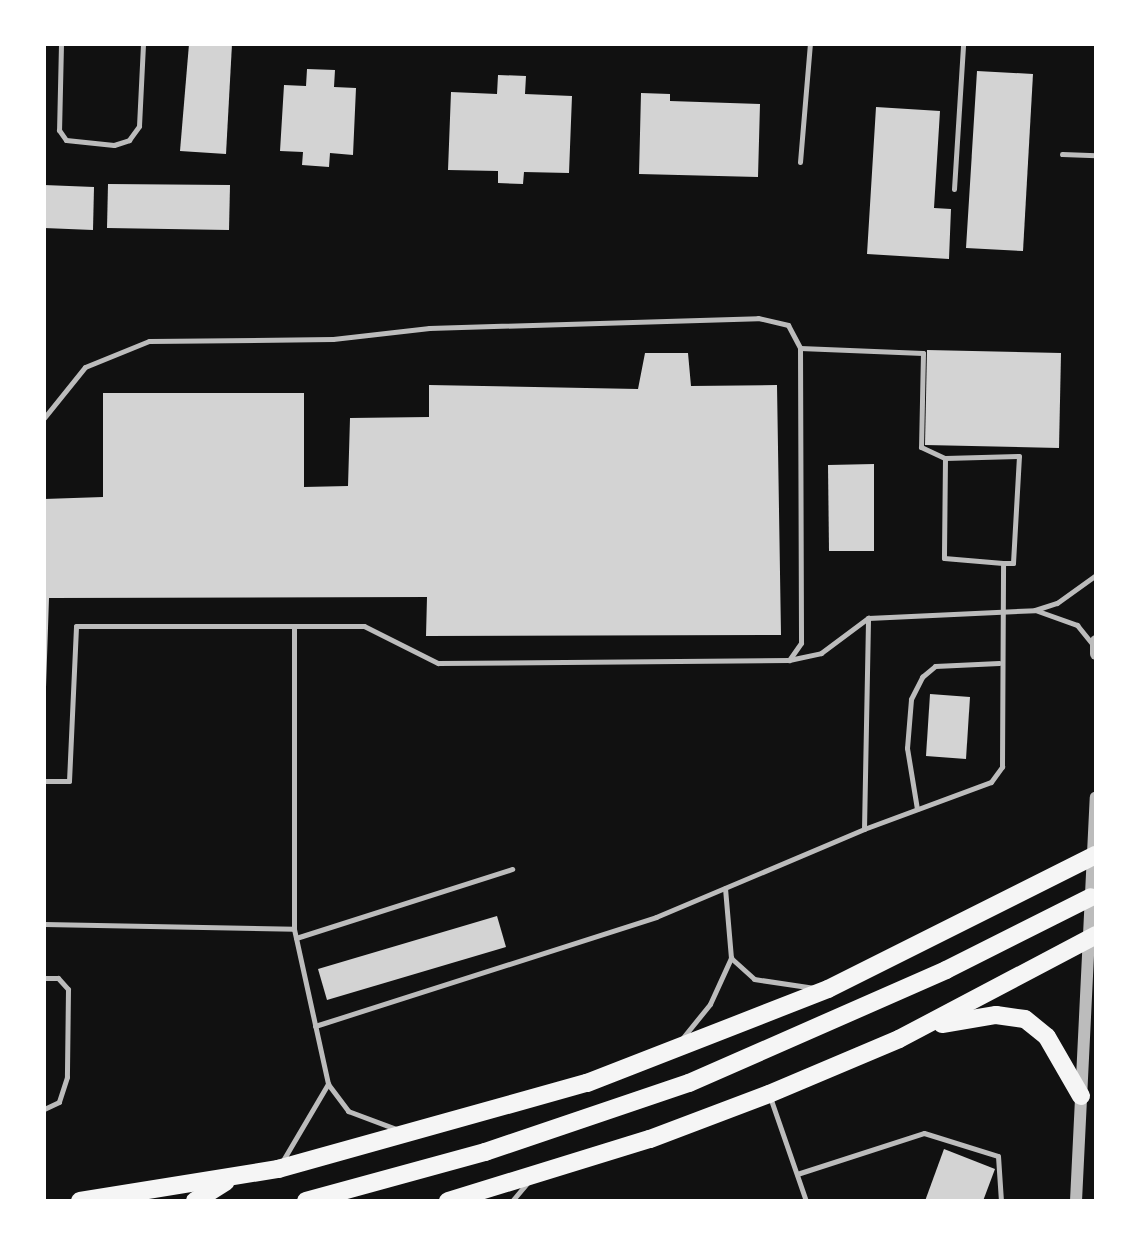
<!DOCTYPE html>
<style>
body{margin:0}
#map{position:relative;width:1140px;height:1245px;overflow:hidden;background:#111;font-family:"PT Sans",sans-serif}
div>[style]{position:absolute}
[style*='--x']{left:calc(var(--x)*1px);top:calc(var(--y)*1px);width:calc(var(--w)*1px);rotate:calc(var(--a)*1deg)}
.building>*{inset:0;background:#d3d3d3}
.service>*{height:5px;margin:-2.5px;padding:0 2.5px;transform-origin:2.5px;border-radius:2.5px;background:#bcbcbc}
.tertiary>*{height:12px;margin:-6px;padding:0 6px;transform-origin:6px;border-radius:6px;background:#bcbcbc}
.primary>*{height:18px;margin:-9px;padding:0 9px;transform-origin:9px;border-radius:9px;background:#f5f5f5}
span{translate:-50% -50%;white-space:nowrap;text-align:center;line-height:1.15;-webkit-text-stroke:7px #fff;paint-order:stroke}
.frame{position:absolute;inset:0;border:46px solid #fff;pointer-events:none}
</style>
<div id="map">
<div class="building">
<i style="clip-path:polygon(189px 44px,232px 44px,226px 154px,180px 151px)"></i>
<i style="clip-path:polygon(307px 69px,335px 70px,334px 87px,356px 88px,353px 155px,330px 153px,329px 167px,302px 165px,303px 152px,280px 151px,284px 85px,306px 86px)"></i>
<i style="clip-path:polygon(977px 71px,1033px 74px,1023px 251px,966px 248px)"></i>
<i style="clip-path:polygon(498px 75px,526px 76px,525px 94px,572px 96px,569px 173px,524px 172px,523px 184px,498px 183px,498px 171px,448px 170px,451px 92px,497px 94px)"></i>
<i style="clip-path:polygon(641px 93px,670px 94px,670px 101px,760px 104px,758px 177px,639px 174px)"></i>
<i style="clip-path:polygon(876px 107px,940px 111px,934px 208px,951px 209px,949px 259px,867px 254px)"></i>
<i style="clip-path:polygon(108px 184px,230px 185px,229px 230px,107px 228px)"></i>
<i style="clip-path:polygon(44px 185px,94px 187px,93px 230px,44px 228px)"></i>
<i style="clip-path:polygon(927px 350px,1061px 353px,1059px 448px,925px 445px)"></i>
<i style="clip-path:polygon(645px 353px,688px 353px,691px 386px,777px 385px,781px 635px,426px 636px,427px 597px,49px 598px,44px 747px,44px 499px,103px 497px,103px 393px,304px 393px,304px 487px,348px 486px,350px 418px,429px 417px,429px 385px,638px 389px)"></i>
<i style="clip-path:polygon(874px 464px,874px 551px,829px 551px,828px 465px)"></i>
<i style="clip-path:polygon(930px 694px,970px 697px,966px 759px,926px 756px)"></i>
<i style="clip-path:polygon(497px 916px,506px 947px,327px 1000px,318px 969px)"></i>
<i style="clip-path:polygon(944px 1149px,995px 1169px,983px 1201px,925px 1201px)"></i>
</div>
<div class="service">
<i style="--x:61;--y:44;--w:86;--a:91.3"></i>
<i style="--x:59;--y:130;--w:12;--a:55"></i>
<i style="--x:66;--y:140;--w:48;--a:5.9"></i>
<i style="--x:114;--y:145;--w:16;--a:-18"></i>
<i style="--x:129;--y:140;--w:17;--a:-54"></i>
<i style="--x:139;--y:126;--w:82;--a:-87.2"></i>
<i style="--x:1062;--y:154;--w:34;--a:2"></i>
<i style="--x:800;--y:162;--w:118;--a:-85.2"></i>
<i style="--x:954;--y:189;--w:145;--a:-86.4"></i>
<i style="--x:800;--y:348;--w:123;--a:2.3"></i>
<i style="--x:923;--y:353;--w:94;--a:91.2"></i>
<i style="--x:921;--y:447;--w:26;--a:25"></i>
<i style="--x:44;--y:418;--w:65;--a:-51.2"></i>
<i style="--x:85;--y:367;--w:69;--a:-22.1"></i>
<i style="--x:149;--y:341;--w:184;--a:-0.6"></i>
<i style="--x:333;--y:339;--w:97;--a:-6.5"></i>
<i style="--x:429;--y:328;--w:329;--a:-1.7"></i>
<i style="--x:758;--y:318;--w:31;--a:13"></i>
<i style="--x:788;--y:325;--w:26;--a:62"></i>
<i style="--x:800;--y:348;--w:295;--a:89.8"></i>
<i style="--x:801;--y:643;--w:21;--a:125"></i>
<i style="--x:1035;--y:610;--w:45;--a:19.7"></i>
<i style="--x:1077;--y:625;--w:26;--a:51"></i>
<i style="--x:294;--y:626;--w:303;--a:90"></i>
<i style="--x:44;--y:781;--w:25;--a:0"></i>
<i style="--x:69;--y:781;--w:155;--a:-87.4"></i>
<i style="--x:76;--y:626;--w:288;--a:0"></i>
<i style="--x:364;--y:626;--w:83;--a:26.6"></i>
<i style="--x:438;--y:663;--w:351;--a:-0.5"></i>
<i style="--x:789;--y:660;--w:33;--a:-12"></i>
<i style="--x:821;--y:653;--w:59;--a:-36.7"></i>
<i style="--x:917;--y:809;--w:62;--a:-99.3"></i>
<i style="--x:907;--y:748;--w:49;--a:-85.3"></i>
<i style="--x:911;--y:699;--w:25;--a:-63"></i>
<i style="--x:922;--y:677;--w:17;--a:-40"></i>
<i style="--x:935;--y:666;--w:64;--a:-2.7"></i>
<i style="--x:864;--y:829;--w:135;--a:-20.3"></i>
<i style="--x:991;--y:782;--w:19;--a:-54"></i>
<i style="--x:1002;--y:767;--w:204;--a:-89.7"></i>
<i style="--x:1003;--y:563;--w:10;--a:0"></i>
<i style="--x:1013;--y:563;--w:107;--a:-86.8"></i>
<i style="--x:1019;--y:456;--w:74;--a:178.5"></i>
<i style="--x:945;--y:458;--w:100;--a:90.6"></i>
<i style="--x:944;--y:558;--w:59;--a:4.8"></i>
<i style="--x:44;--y:924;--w:250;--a:1.1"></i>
<i style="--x:294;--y:929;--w:159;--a:77.6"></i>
<i style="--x:328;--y:1084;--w:34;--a:53"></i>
<i style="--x:348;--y:1111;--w:51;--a:20.6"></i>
<i style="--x:296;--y:938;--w:227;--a:-17.7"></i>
<i style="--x:731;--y:958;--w:31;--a:42"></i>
<i style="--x:754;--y:979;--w:61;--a:8.5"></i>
<i style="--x:44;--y:978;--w:14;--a:0"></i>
<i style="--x:58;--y:978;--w:15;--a:48"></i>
<i style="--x:68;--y:989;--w:88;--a:90.7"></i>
<i style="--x:67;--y:1077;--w:26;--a:108"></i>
<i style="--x:59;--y:1102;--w:17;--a:155"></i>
<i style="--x:315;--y:1026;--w:358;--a:-17.7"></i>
<i style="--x:656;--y:917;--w:226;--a:-22.9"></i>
<i style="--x:864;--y:829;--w:211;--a:-88.9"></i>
<i style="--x:868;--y:618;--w:167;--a:-2.7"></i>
<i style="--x:1035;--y:610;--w:23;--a:-18"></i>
<i style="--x:1057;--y:603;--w:48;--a:-35.7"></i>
<i style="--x:681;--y:1040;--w:46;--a:-51.1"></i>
<i style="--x:710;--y:1004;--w:51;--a:-65.5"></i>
<i style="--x:731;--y:958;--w:70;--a:-94.9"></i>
<i style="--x:770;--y:1097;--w:110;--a:70.9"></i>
<i style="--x:282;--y:1162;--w:91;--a:-59.5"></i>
<i style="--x:797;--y:1174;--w:133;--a:-17.9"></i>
<i style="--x:924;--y:1133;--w:77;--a:17.3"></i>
<i style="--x:998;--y:1156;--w:45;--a:86.2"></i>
<i style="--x:512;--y:1201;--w:25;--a:-50"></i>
</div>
<div class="tertiary">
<i style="--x:1096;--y:641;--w:13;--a:90"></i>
<i style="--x:1076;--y:1201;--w:404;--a:-87.2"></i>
</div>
<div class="primary">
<i style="--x:942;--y:1024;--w:55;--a:-9.5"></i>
<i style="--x:996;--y:1015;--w:29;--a:8"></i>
<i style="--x:1025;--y:1019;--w:28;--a:39"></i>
<i style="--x:1047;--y:1037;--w:68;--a:60"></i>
<i style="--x:80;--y:1201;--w:201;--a:-9.2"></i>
<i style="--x:278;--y:1169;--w:321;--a:-15.6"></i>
<i style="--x:587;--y:1083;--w:259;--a:-21.3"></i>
<i style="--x:828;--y:989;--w:300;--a:-26.6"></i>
<i style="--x:195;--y:1201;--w:36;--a:-32"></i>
<i style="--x:306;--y:1201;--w:186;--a:-15.3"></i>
<i style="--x:485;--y:1152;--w:215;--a:-18.7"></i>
<i style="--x:689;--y:1083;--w:281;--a:-23.7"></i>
<i style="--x:946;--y:970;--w:162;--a:-26.7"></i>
<i style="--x:448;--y:1201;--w:211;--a:-17.1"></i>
<i style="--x:650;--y:1139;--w:127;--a:-20.7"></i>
<i style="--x:769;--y:1094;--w:141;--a:-22.9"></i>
<i style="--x:899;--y:1039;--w:223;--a:-27.8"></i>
</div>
<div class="frame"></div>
</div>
